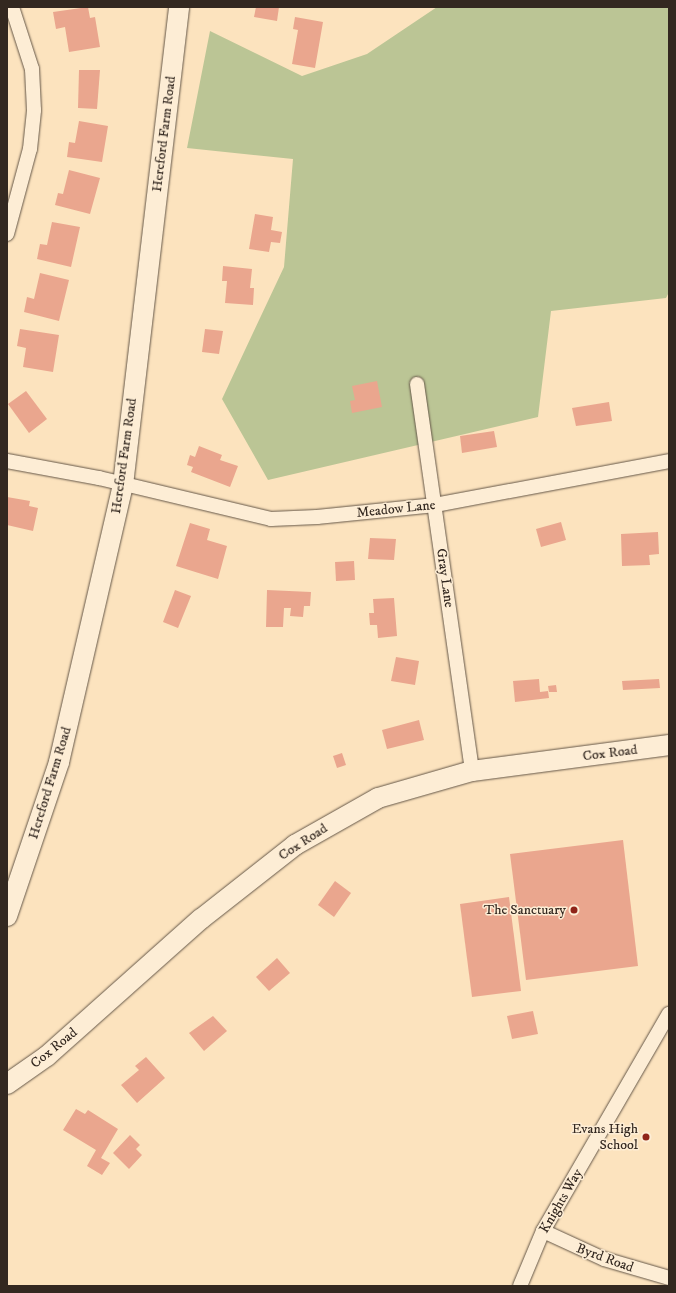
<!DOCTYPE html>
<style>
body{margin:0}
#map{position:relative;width:676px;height:1293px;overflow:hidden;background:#fce3be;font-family:"IM FELL DW Pica",serif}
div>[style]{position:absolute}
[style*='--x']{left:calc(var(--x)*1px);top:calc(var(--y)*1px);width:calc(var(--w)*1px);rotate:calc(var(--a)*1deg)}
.green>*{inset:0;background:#bbc595}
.building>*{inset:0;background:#eaa68e}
.roads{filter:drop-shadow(0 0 1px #655748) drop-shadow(0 0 1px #655748)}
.street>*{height:14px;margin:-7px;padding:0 7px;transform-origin:7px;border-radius:7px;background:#fdedd5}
.secondary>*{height:20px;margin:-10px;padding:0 10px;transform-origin:10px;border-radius:10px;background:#fdedd5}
.dots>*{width:11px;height:11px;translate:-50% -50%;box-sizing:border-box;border:2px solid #fdedd5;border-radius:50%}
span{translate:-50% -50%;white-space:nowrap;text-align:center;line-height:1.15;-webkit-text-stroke:3px #fdedd5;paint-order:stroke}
.street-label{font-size:14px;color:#332820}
.poi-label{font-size:14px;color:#332820}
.right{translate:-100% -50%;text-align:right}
.frame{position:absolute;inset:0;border:8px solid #332820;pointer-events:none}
</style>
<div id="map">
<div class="green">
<i style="clip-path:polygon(437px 7px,669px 7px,669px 292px,666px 298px,551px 311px,538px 417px,268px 480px,222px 399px,284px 267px,293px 159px,187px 148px,210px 31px,302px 76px,367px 54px)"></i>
</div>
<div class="building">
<i style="clip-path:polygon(88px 7px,90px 18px,95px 17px,100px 47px,69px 52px,65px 27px,56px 29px,53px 12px)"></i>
<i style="clip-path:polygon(256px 7px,279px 7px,277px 21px,254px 17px)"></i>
<i style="clip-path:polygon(295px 17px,323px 22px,315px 68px,292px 64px,298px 30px,293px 29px)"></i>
<i style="clip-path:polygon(79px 70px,100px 70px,97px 109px,78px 108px)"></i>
<i style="clip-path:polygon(79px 121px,108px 126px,102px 162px,67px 157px,69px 142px,75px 143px)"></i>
<i style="clip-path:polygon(69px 170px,100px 178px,90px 214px,55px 205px,58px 193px,63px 194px)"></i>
<i style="clip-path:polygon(255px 214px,273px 217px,271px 230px,282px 232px,280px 243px,271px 242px,269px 252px,249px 249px)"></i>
<i style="clip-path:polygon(52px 222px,80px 227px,71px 267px,37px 259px,40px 244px,47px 245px)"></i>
<i style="clip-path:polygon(223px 266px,252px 269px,250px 288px,254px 288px,253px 305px,225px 303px,227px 281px,222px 281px)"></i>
<i style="clip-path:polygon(40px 273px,69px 280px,59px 321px,24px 312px,27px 297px,34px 299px)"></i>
<i style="clip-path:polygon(20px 329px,59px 335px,53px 372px,23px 367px,26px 348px,17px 346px)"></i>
<i style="clip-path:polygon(205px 329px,223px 331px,219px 354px,202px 352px)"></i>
<i style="clip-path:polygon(377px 381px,382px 407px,352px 413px,350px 401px,355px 400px,352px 386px)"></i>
<i style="clip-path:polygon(26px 391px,47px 419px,29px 433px,8px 404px)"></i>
<i style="clip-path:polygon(609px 402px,612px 421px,576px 426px,572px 408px)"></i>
<i style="clip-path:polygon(494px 431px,497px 447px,462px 453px,460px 436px)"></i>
<i style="clip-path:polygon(199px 446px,222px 455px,220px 460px,238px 466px,230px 487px,191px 472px,193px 467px,187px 465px,190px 455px,195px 457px)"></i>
<i style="clip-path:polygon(7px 497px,30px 501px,29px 506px,38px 508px,33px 531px,7px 525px)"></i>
<i style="clip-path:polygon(561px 522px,566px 540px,541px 547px,536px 529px)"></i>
<i style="clip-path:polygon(190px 523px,210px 529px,207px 540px,227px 546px,218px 579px,176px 566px)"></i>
<i style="clip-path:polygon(658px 532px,659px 554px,649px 555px,650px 565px,622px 566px,621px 534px)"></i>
<i style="clip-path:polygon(370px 538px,396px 539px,394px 560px,368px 559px)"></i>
<i style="clip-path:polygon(354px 561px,355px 580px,336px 581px,335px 562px)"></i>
<i style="clip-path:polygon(175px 590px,191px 596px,178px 628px,163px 622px)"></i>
<i style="clip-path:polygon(267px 590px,311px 592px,310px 606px,304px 606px,303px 617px,290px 616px,291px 608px,284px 608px,283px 627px,266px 627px)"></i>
<i style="clip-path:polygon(394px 598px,397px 636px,378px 638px,377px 625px,370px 625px,369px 613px,374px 613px,373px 599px)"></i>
<i style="clip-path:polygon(396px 657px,419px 661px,415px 685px,391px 681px)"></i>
<i style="clip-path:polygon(539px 679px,540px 692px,548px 691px,549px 698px,515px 702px,513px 681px)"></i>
<i style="clip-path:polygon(659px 679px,660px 688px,623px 690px,622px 681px)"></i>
<i style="clip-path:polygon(556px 685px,557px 692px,549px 692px,548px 686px)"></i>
<i style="clip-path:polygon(419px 720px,424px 740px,387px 749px,382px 730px)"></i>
<i style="clip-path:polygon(342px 753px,346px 765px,337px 768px,333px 756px)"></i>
<i style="clip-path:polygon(623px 840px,638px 966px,526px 980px,510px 854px)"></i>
<i style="clip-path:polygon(335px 881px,351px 893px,334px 917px,318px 905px)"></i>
<i style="clip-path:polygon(509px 897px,521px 991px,472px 997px,460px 904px)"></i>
<i style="clip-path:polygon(277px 958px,290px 973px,269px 991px,256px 977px)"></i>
<i style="clip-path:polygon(533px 1011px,538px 1034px,512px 1039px,507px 1016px)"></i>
<i style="clip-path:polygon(213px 1016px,227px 1031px,204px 1051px,189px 1033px)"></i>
<i style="clip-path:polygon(146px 1057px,165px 1078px,137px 1103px,121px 1085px,139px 1070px,135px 1066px)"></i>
<i style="clip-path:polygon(76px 1109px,85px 1114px,88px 1110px,118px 1129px,101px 1158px,110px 1163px,102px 1175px,87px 1166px,96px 1150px,63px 1130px)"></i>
<i style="clip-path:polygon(130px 1135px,140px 1145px,136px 1149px,142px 1155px,129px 1169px,113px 1153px)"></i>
</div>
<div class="roads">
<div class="street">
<i style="--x:7;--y:234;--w:88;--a:-74.9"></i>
<i style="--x:30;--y:149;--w:39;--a:-84"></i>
<i style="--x:34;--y:110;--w:41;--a:-92.8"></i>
<i style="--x:32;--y:69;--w:65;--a:-107.9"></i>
<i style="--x:417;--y:384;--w:391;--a:81.9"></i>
<i style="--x:7;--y:461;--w:94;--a:10.5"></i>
<i style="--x:99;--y:478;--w:177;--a:13.4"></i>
<i style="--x:271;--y:519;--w:46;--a:-2.5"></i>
<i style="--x:317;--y:517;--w:119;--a:-5.8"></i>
<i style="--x:435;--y:505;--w:238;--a:-10.6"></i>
<i style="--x:543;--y:1231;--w:67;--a:24.7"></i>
<i style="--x:604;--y:1259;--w:68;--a:16.3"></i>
<i style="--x:520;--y:1286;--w:60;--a:-67.3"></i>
<i style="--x:543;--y:1231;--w:251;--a:-59.9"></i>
</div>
<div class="secondary">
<i style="--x:7;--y:916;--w:163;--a:-71.3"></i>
<i style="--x:59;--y:762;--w:284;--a:-77"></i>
<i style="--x:123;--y:485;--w:481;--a:-83.3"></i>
<i style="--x:7;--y:1084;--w:49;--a:-35"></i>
<i style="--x:47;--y:1056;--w:206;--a:-41.7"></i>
<i style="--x:201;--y:919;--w:120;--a:-38.2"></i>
<i style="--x:295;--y:845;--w:95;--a:-29.5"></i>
<i style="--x:378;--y:798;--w:98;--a:-16"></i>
<i style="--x:472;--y:771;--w:199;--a:-7.5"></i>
</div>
</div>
<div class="dots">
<i style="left:574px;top:910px;background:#8f2418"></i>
<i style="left:646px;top:1137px;background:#8f2418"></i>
</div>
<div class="street-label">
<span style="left:164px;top:134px;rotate:-83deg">Hereford Farm Road</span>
<span style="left:124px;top:456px;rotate:-82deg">Hereford Farm Road</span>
<span style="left:396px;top:509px;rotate:-6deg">Meadow Lane</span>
<span style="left:445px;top:578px;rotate:82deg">Gray Lane</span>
<span style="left:610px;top:753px;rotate:-7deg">Cox Road</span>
<span style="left:50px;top:783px;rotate:-73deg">Hereford Farm Road</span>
<span style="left:303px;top:842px;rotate:-33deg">Cox Road</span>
<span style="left:54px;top:1048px;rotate:-39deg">Cox Road</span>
<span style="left:561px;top:1201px;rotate:-60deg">Knights Way</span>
<span style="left:605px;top:1258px;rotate:20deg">Byrd Road</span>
</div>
<div class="poi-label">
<span class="right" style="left:566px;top:910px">The Sanctuary</span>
<span class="right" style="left:638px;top:1137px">Evans High<br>School</span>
</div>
<div class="frame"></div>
</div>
